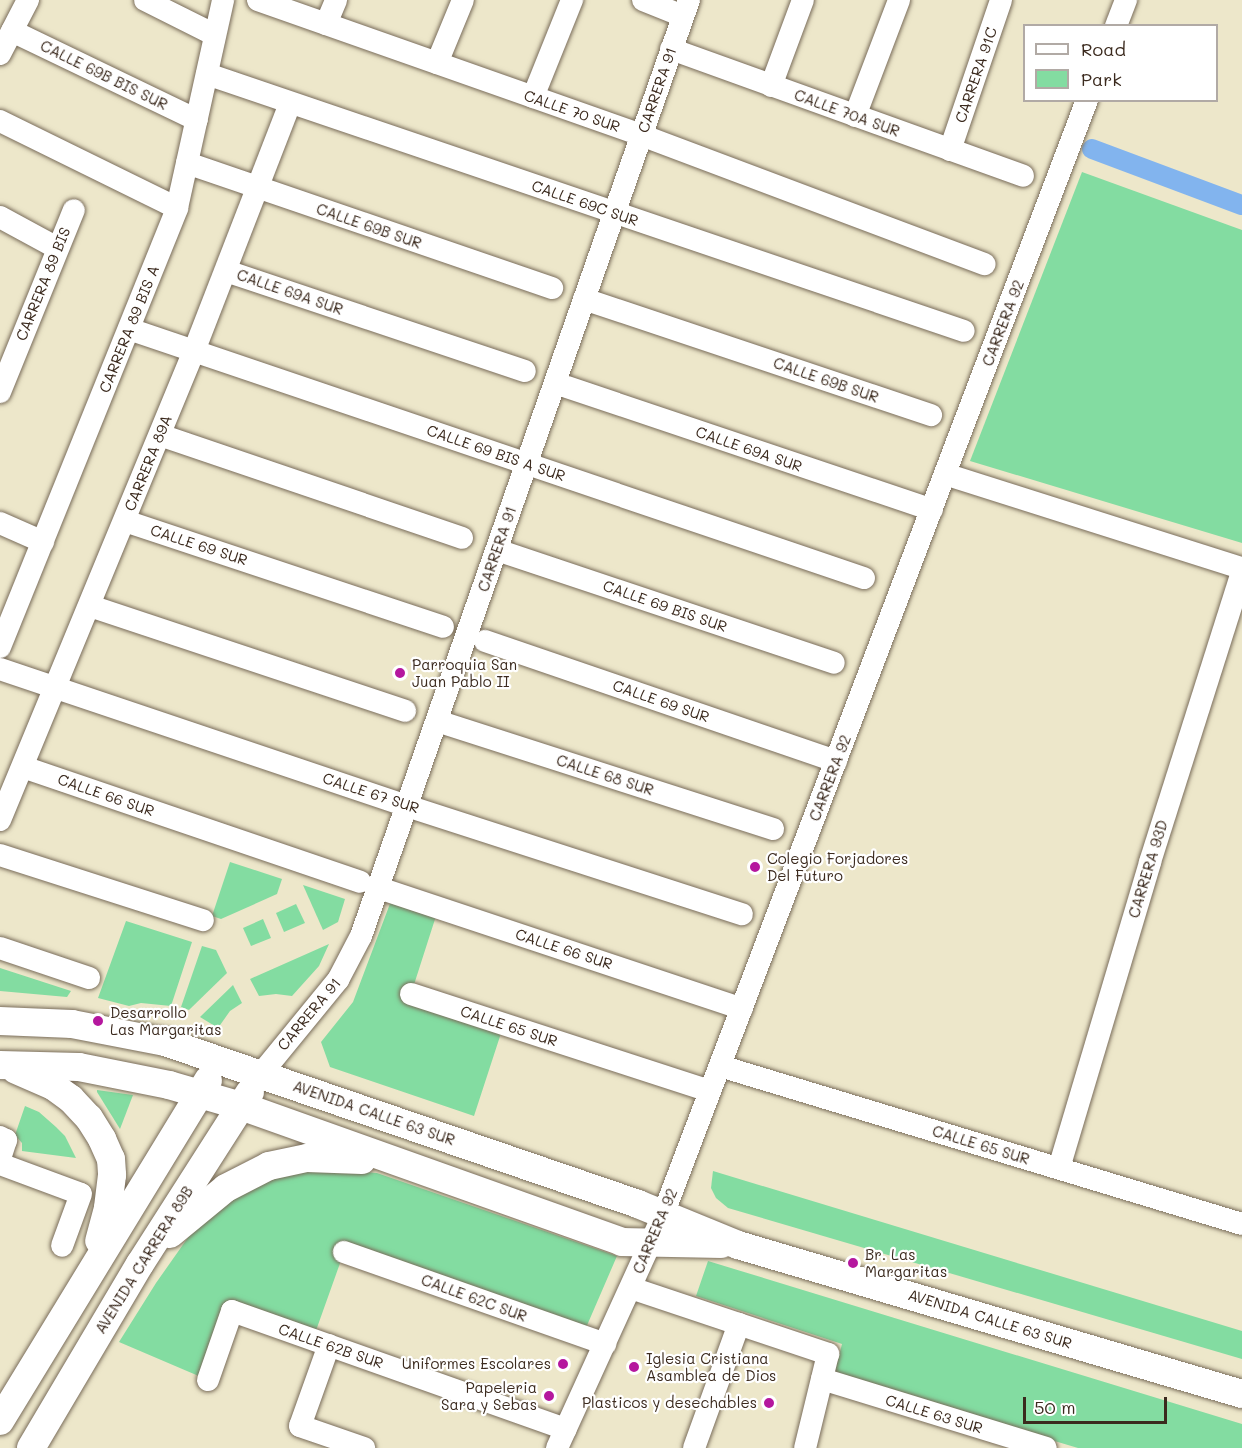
<!DOCTYPE html>
<style>
body{margin:0}
#map{position:relative;width:1242px;height:1448px;overflow:hidden;background:#ede7ca;font-family:Mali,sans-serif}
div>[style]{position:absolute}
[style*='--x']{left:calc(var(--x)*1px);top:calc(var(--y)*1px);width:calc(var(--w)*1px);rotate:calc(var(--a)*1deg)}
.green>*{inset:0;background:#83dca1}
.canal>*{height:20px;margin:-10px;padding:0 10px;transform-origin:10px;border-radius:10px;background:#82b4ee}
.roads{filter:drop-shadow(0 0 2px #796c5a) drop-shadow(0 0 2px #796c5a)}
.minor>*{height:22px;margin:-11px;padding:0 11px;transform-origin:11px;border-radius:11px;background:#fff}
.major>*{height:28px;margin:-14px;padding:0 14px;transform-origin:14px;border-radius:14px;background:#fff}
.dots>*{width:16px;height:16px;translate:-50% -50%;box-sizing:border-box;border:3px solid #fff;border-radius:50%}
span{translate:-50% -50%;white-space:nowrap;text-align:center;line-height:1.15;-webkit-text-stroke:4.5px #fff;paint-order:stroke}
.street-label{font-size:15px;color:#3b2a1e}
.poi-label{font-size:15px;color:#3b2a1e}
.left{translate:0 -50%;text-align:left}
.right{translate:-100% -50%;text-align:right}
.legend{position:absolute;left:1023px;top:24px;width:195px;height:78px;box-sizing:border-box;background:#fff;border:2px solid #b1aaa5;margin:0;padding:8px 10px;list-style:none;font-size:18px;color:#3b2a1e}
.legend li{display:flex;align-items:center;gap:12px;height:30px}
.legend b{width:30px;border:2px solid #b1aaa5}
.scale{position:absolute;left:1023px;top:1397px;width:144px;height:27px;box-sizing:border-box;border:3px solid #3b2a1e;border-top:0;padding-left:8px;font-size:18px;line-height:21px;white-space:nowrap;color:#3b2a1e;-webkit-text-stroke:4px #fff;paint-order:stroke}
</style>
<div id="map">
<div class="green">
<i style="clip-path:polygon(1082px 172px,1242px 230px,1242px 543px,970px 461px)"></i>
<i style="clip-path:polygon(230px 862px,282px 879px,277px 894px,221px 919px,212px 916px)"></i>
<i style="clip-path:polygon(303px 885px,345px 899px,338px 922px,323px 930px)"></i>
<i style="clip-path:polygon(391px 901px,436px 916px,411px 994px,504px 1024px,474px 1116px,330px 1067px,321px 1042px,353px 1002px)"></i>
<i style="clip-path:polygon(296px 904px,305px 923px,284px 932px,276px 913px)"></i>
<i style="clip-path:polygon(263px 919px,271px 938px,251px 946px,243px 928px)"></i>
<i style="clip-path:polygon(126px 921px,192px 942px,171px 1006px,141px 1003px,129px 1006px,98px 998px)"></i>
<i style="clip-path:polygon(329px 944px,319px 966px,292px 996px,276px 994px,259px 996px,250px 979px)"></i>
<i style="clip-path:polygon(202px 946px,216px 950px,227px 973px,189px 1010px,181px 1007px)"></i>
<i style="clip-path:polygon(0 968px,71px 991px,67px 997px,0 991px)"></i>
<i style="clip-path:polygon(233px 985px,242px 1003px,230px 1011px,218px 1028px,200px 1017px)"></i>
<i style="clip-path:polygon(97px 1090px,133px 1095px,120px 1129px,97px 1092px)"></i>
<i style="clip-path:polygon(25px 1106px,39px 1112px,56px 1127px,65px 1136px,76px 1158px,22px 1151px,22px 1143px,15px 1135px)"></i>
<i style="clip-path:polygon(342px 1170px,377px 1173px,617px 1256px,582px 1337px,344px 1252px,313px 1339px,232px 1311px,208px 1380px,119px 1342px,156px 1283px,194px 1229px,227px 1198px,281px 1173px)"></i>
<i style="clip-path:polygon(713px 1171px,1242px 1331px,1242px 1359px,728px 1208px,716px 1198px,711px 1188px)"></i>
<i style="clip-path:polygon(708px 1261px,1242px 1424px,1242px 1448px,1078px 1448px,834px 1375px,842px 1344px,696px 1296px)"></i>
</div>
<div class="canal">
<i style="--x:1092;--y:149;--w:160;--a:20.5"></i>
</div>
<div class="roads">
<div class="minor">
<i style="--x:145;--y:0;--w:78;--a:26.6"></i>
<i style="--x:258;--y:0;--w:406;--a:19.4"></i>
<i style="--x:641;--y:135;--w:367;--a:20.6"></i>
<i style="--x:643;--y:0;--w:43;--a:21.8"></i>
<i style="--x:326;--y:24;--w:26;--a:-67"></i>
<i style="--x:1116;--y:26;--w:28;--a:-69"></i>
<i style="--x:12;--y:31;--w:205;--a:25.7"></i>
<i style="--x:671;--y:49;--w:374;--a:19.8"></i>
<i style="--x:0;--y:54;--w:61;--a:-62.6"></i>
<i style="--x:437;--y:63;--w:68;--a:-67.6"></i>
<i style="--x:207;--y:74;--w:799;--a:18.75"></i>
<i style="--x:771;--y:86;--w:92;--a:-69.6"></i>
<i style="--x:533;--y:97;--w:105;--a:-68.1"></i>
<i style="--x:855;--y:116;--w:124;--a:-69.2"></i>
<i style="--x:0;--y:121;--w:197;--a:26.2"></i>
<i style="--x:950;--y:150;--w:158;--a:-71.2"></i>
<i style="--x:187;--y:163;--w:386;--a:18.9"></i>
<i style="--x:0;--y:217;--w:65;--a:28.5"></i>
<i style="--x:226;--y:271;--w:315;--a:18.5"></i>
<i style="--x:584;--y:299;--w:366;--a:18.5"></i>
<i style="--x:129;--y:329;--w:776;--a:18.72"></i>
<i style="--x:567;--y:387;--w:385;--a:18.6"></i>
<i style="--x:0;--y:392;--w:196;--a:-67.9"></i>
<i style="--x:160;--y:435;--w:319;--a:18.8"></i>
<i style="--x:945;--y:474;--w:312;--a:17.6"></i>
<i style="--x:125;--y:521;--w:335;--a:18.4"></i>
<i style="--x:0;--y:523;--w:47;--a:23.8"></i>
<i style="--x:497;--y:550;--w:355;--a:18.5"></i>
<i style="--x:90;--y:606;--w:332;--a:18.4"></i>
<i style="--x:485;--y:641;--w:371;--a:18.9"></i>
<i style="--x:0;--y:647;--w:473;--a:-68"></i>
<i style="--x:177;--y:208;--w:213;--a:-77.5"></i>
<i style="--x:0;--y:669;--w:429;--a:18.6"></i>
<i style="--x:407;--y:806;--w:352;--a:17.9"></i>
<i style="--x:437;--y:721;--w:353;--a:17.8"></i>
<i style="--x:23;--y:767;--w:356;--a:18.8"></i>
<i style="--x:0;--y:820;--w:508;--a:-67.53"></i>
<i style="--x:194;--y:351;--w:265;--a:-68.8"></i>
<i style="--x:0;--y:855;--w:213;--a:17.8"></i>
<i style="--x:385;--y:890;--w:376;--a:18.4"></i>
<i style="--x:0;--y:948;--w:94;--a:18.6"></i>
<i style="--x:411;--y:994;--w:314;--a:18"></i>
<i style="--x:720;--y:1066;--w:545;--a:16.84"></i>
<i style="--x:261;--y:1074;--w:122;--a:-50.7"></i>
<i style="--x:338;--y:980;--w:50;--a:-62.4"></i>
<i style="--x:361;--y:936;--w:992;--a:-70.69"></i>
<i style="--x:0;--y:1137;--w:7;--a:27"></i>
<i style="--x:6;--y:1140;--w:19;--a:108"></i>
<i style="--x:0;--y:1164;--w:86;--a:20.3"></i>
<i style="--x:81;--y:1194;--w:55;--a:110.1"></i>
<i style="--x:1059;--y:1168;--w:319;--a:-73.4"></i>
<i style="--x:1150;--y:862;--w:304;--a:-72.4"></i>
<i style="--x:344;--y:1252;--w:277;--a:19.4"></i>
<i style="--x:631;--y:1288;--w:208;--a:18.5"></i>
<i style="--x:828;--y:1354;--w:97;--a:103.7"></i>
<i style="--x:329;--y:1345;--w:86;--a:109.7"></i>
<i style="--x:300;--y:1426;--w:68;--a:19"></i>
<i style="--x:822;--y:1379;--w:234;--a:17.1"></i>
<i style="--x:208;--y:1380;--w:73;--a:-70.8"></i>
<i style="--x:232;--y:1311;--w:354;--a:19.5"></i>
<i style="--x:557;--y:1448;--w:256;--a:-65.5"></i>
<i style="--x:663;--y:1215;--w:1193;--a:-69.18"></i>
<i style="--x:694;--y:1448;--w:132;--a:-70.1"></i>
</div>
<div class="major">
<i style="--x:0;--y:1021;--w:72;--a:2.4"></i>
<i style="--x:72;--y:1024;--w:95;--a:11"></i>
<i style="--x:165;--y:1042;--w:500;--a:18.9"></i>
<i style="--x:638;--y:1204;--w:108;--a:22.3"></i>
<i style="--x:738;--y:1245;--w:526;--a:16.47"></i>
<i style="--x:0;--y:1065;--w:79;--a:1.5"></i>
<i style="--x:79;--y:1067;--w:92;--a:11.3"></i>
<i style="--x:169;--y:1085;--w:75;--a:16.3"></i>
<i style="--x:241;--y:1106;--w:405;--a:19.6"></i>
<i style="--x:622;--y:1242;--w:99;--a:1.2"></i>
<i style="--x:16;--y:1070;--w:40;--a:23.4"></i>
<i style="--x:53;--y:1086;--w:22;--a:36"></i>
<i style="--x:71;--y:1099;--w:26;--a:47"></i>
<i style="--x:89;--y:1118;--w:25;--a:58"></i>
<i style="--x:102;--y:1139;--w:22;--a:66"></i>
<i style="--x:111;--y:1159;--w:16;--a:86"></i>
<i style="--x:112;--y:1175;--w:33;--a:97"></i>
<i style="--x:108;--y:1208;--w:34;--a:105"></i>
<i style="--x:170;--y:1234;--w:72;--a:-39.4"></i>
<i style="--x:226;--y:1188;--w:48;--a:-27.1"></i>
<i style="--x:269;--y:1166;--w:39;--a:-12"></i>
<i style="--x:307;--y:1158;--w:55;--a:2.1"></i>
<i style="--x:0;--y:1421;--w:399;--a:-58.6"></i>
<i style="--x:31;--y:1448;--w:214;--a:-59.4"></i>
<i style="--x:140;--y:1264;--w:204;--a:-57.4"></i>
</div>
</div>
<div class="dots">
<i style="left:400px;top:673px;background:#b5179e"></i>
<i style="left:755px;top:867px;background:#b5179e"></i>
<i style="left:98px;top:1021px;background:#b5179e"></i>
<i style="left:853px;top:1263px;background:#b5179e"></i>
<i style="left:563px;top:1364px;background:#b5179e"></i>
<i style="left:634px;top:1367px;background:#b5179e"></i>
<i style="left:549px;top:1396px;background:#b5179e"></i>
<i style="left:769px;top:1403px;background:#b5179e"></i>
</div>
<div class="street-label">
<span style="left:104px;top:75px;rotate:26deg">CALLE 69B BIS SUR</span>
<span style="left:976px;top:75px;rotate:-71deg">CARRERA 91C</span>
<span style="left:657px;top:90px;rotate:-71deg">CARRERA 91</span>
<span style="left:572px;top:111px;rotate:19deg">CALLE 70 SUR</span>
<span style="left:847px;top:113px;rotate:20deg">CALLE 70A SUR</span>
<span style="left:585px;top:203px;rotate:19deg">CALLE 69C SUR</span>
<span style="left:369px;top:226px;rotate:19deg">CALLE 69B SUR</span>
<span style="left:43px;top:284px;rotate:-68deg">CARRERA 89 BIS</span>
<span style="left:290px;top:292px;rotate:19deg">CALLE 69A SUR</span>
<span style="left:1003px;top:323px;rotate:-69deg">CARRERA 92</span>
<span style="left:129px;top:329px;rotate:-68deg">CARRERA 89 BIS A</span>
<span style="left:826px;top:380px;rotate:19deg">CALLE 69B SUR</span>
<span style="left:749px;top:449px;rotate:19deg">CALLE 69A SUR</span>
<span style="left:496px;top:453px;rotate:19deg">CALLE 69 BIS A SUR</span>
<span style="left:148px;top:463px;rotate:-68deg">CARRERA 89A</span>
<span style="left:199px;top:545px;rotate:18deg">CALLE 69 SUR</span>
<span style="left:497px;top:549px;rotate:-71deg">CARRERA 91</span>
<span style="left:665px;top:606px;rotate:19deg">CALLE 69 BIS SUR</span>
<span style="left:661px;top:701px;rotate:19deg">CALLE 69 SUR</span>
<span style="left:605px;top:775px;rotate:18deg">CALLE 68 SUR</span>
<span style="left:830px;top:778px;rotate:-69deg">CARRERA 92</span>
<span style="left:371px;top:793px;rotate:18deg">CALLE 67 SUR</span>
<span style="left:106px;top:795px;rotate:19deg">CALLE 66 SUR</span>
<span style="left:1148px;top:869px;rotate:-73deg">CARRERA 93D</span>
<span style="left:564px;top:949px;rotate:18deg">CALLE 66 SUR</span>
<span style="left:309px;top:1014px;rotate:-50deg">CARRERA 91</span>
<span style="left:509px;top:1026px;rotate:18deg">CALLE 65 SUR</span>
<span style="left:374px;top:1113px;rotate:19deg">AVENIDA CALLE 63 SUR</span>
<span style="left:981px;top:1145px;rotate:17deg">CALLE 65 SUR</span>
<span style="left:655px;top:1231px;rotate:-67deg">CARRERA 92</span>
<span style="left:144px;top:1260px;rotate:-58deg">AVENIDA CARRERA 89B</span>
<span style="left:474px;top:1298px;rotate:20deg">CALLE 62C SUR</span>
<span style="left:990px;top:1319px;rotate:17deg">AVENIDA CALLE 63 SUR</span>
<span style="left:331px;top:1346px;rotate:19deg">CALLE 62B SUR</span>
<span style="left:934px;top:1414px;rotate:17deg">CALLE 63 SUR</span>
</div>
<div class="poi-label">
<span class="left" style="left:412px;top:673px">Parroquia San<br>Juan Pablo II</span>
<span class="left" style="left:767px;top:867px">Colegio Forjadores<br>Del Futuro</span>
<span class="left" style="left:110px;top:1021px">Desarrollo<br>Las Margaritas</span>
<span class="left" style="left:865px;top:1263px">Br. Las<br>Margaritas</span>
<span class="left" style="left:646px;top:1367px">Iglesia Cristiana<br>Asamblea de Dios</span>
<span class="right" style="left:551px;top:1364px">Uniformes Escolares</span>
<span class="right" style="left:537px;top:1396px">Papeleria<br>Sara y Sebas</span>
<span class="right" style="left:757px;top:1403px">Plasticos y desechables</span>
</div>
<ul class="legend">
<li><b style="height:8px;background:#fff"></b>Road</li>
<li><b style="height:16px;background:#83dca1"></b>Park</li>
</ul>
<div class="scale">50 m</div>
</div>
